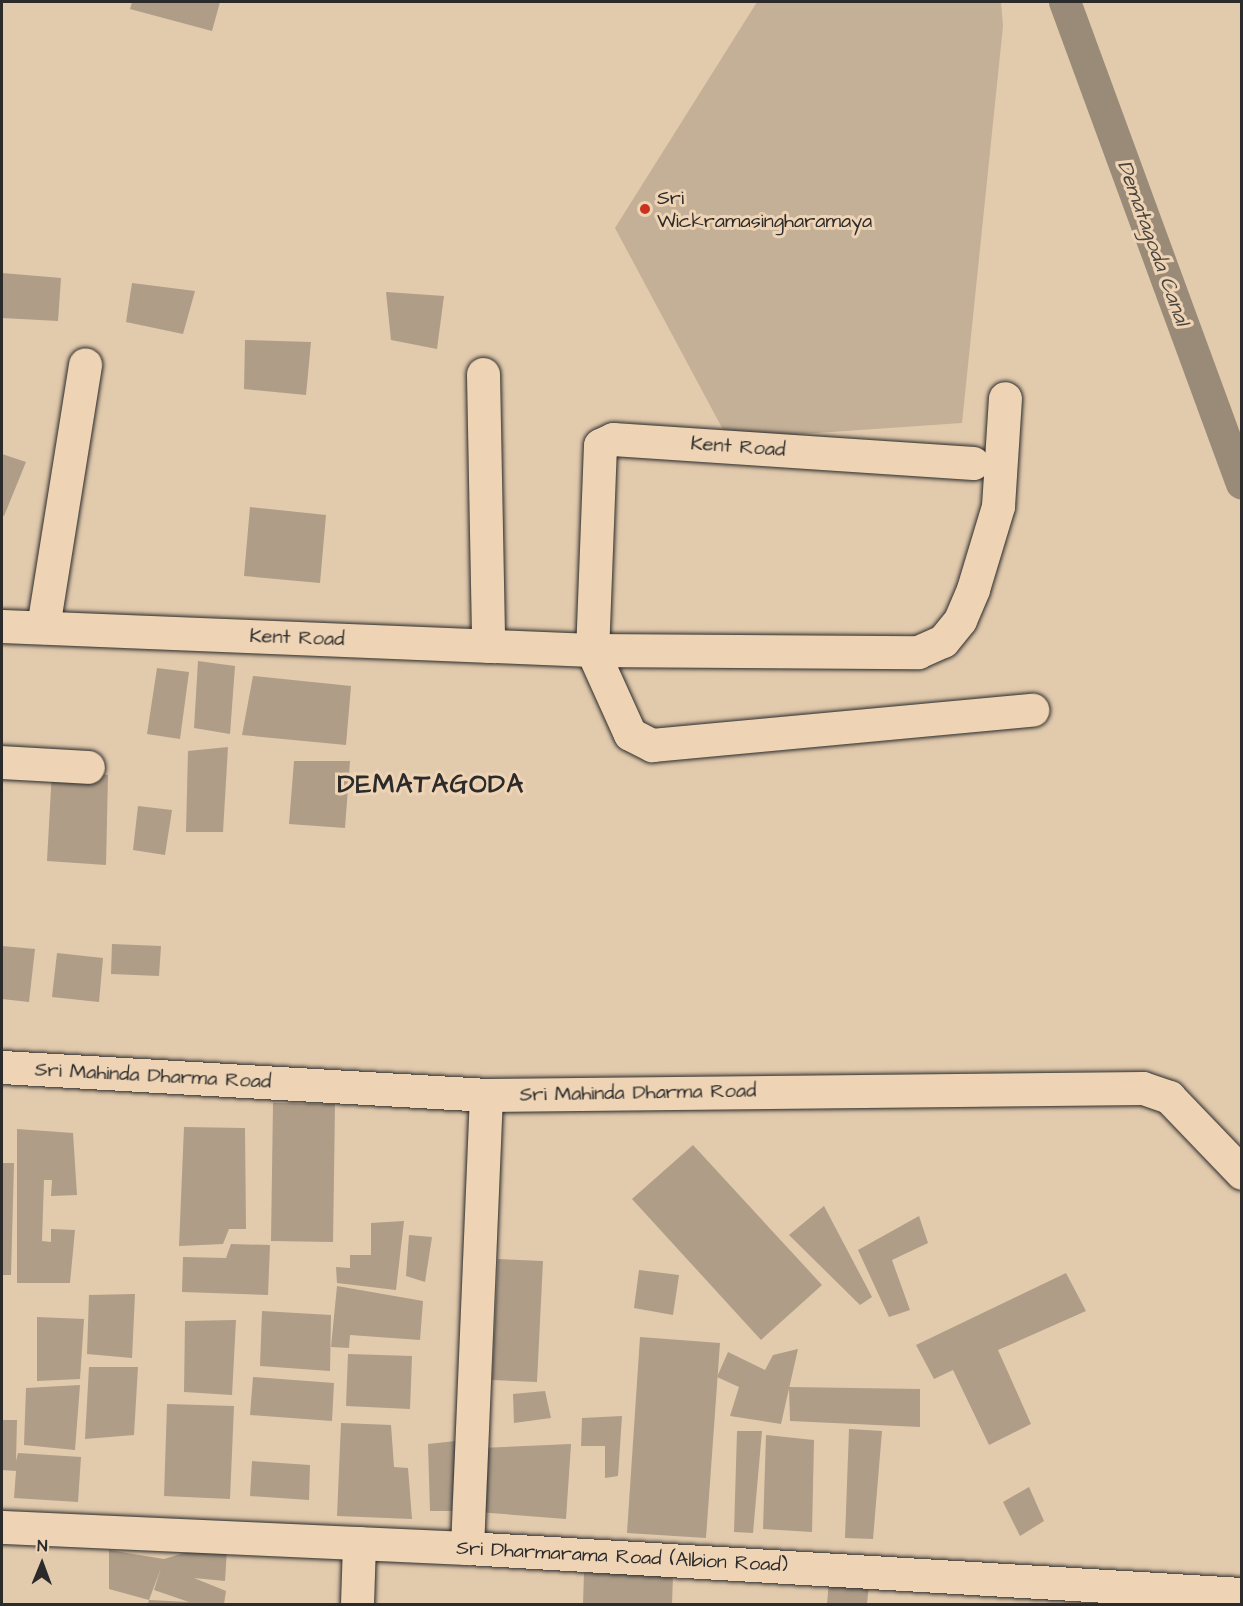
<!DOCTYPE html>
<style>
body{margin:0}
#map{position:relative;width:1243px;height:1606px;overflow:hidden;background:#e2caad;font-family:"Architects Daughter",sans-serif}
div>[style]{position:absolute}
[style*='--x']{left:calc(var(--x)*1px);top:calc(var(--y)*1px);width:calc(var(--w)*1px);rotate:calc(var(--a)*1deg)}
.green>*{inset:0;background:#c4af97}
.canal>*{height:32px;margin:-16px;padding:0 16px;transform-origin:16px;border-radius:16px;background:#9a8b79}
.building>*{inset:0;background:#af9d88}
.roads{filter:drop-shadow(0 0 2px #2b2b2b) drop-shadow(0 0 2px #2b2b2b)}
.minor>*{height:33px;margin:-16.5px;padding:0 16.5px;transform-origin:16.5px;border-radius:16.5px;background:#eed4b5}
.major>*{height:33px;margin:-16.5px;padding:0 16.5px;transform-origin:16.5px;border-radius:16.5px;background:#eed4b5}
.dots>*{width:16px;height:16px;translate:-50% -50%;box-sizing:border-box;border:3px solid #eed4b5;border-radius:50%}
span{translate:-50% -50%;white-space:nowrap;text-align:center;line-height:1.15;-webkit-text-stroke:6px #eed4b5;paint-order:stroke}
.poi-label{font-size:20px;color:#2b2b2b}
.left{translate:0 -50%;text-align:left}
.street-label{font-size:20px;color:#2b2b2b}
.water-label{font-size:21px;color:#47433e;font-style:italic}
.district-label{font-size:26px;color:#2b2b2b;font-weight:700;letter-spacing:1.5px}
.frame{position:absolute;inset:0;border:3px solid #2b2b2b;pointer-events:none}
.north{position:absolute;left:12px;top:1534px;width:60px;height:60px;-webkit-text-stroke:4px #eed4b5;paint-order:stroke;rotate:1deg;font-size:16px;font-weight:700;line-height:24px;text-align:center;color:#2b2b2b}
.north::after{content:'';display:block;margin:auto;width:21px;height:27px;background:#2b2b2b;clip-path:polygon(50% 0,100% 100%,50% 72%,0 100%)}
</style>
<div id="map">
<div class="green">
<i style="clip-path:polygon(757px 2px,1001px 2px,1003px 26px,962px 423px,728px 439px,615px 228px)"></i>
</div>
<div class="canal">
<i style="--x:1065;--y:2;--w:513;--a:69.84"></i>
</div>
<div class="building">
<i style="clip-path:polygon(132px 2px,220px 2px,212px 31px,130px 9px)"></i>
<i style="clip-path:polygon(2px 273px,61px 278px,58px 321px,2px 318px)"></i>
<i style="clip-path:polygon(132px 283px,195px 291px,183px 334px,126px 322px)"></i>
<i style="clip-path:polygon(386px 292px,444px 296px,437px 349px,391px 340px)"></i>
<i style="clip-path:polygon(245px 340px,311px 342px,306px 395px,244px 389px)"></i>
<i style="clip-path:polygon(2px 454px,26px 462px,4px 516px,2px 515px)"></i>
<i style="clip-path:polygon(250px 507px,326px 515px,320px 583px,244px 576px)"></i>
<i style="clip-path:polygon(198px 661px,235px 666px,230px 734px,194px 728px)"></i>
<i style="clip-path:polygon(157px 668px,189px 672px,180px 739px,147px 734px)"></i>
<i style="clip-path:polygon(253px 676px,351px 686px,346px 745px,242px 735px)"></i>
<i style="clip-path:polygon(228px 747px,223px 832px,186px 832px,188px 751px)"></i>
<i style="clip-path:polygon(294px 761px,350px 761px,345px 828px,289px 824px)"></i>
<i style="clip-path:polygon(52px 770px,108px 775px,106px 865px,47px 861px)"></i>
<i style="clip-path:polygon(138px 806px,172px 810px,165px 855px,133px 850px)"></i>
<i style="clip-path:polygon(112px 944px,161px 946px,159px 976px,111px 974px)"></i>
<i style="clip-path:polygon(2px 946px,35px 949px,29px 1002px,2px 999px)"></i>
<i style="clip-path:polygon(57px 953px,103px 958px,99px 1002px,52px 997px)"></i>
<i style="clip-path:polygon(273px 1103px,335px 1104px,333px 1242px,271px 1241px)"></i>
<i style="clip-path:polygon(184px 1127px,245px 1128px,246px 1229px,229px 1229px,223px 1244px,179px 1246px)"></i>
<i style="clip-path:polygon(17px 1129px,73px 1133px,77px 1195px,51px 1196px,52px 1180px,44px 1180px,42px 1241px,51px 1242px,51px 1229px,75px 1230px,70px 1283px,17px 1283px)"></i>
<i style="clip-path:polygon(693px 1145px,822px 1285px,761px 1340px,632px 1199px)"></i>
<i style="clip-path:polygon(2px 1163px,14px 1163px,11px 1275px,2px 1275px)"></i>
<i style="clip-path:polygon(824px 1206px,872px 1297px,860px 1305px,789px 1235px)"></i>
<i style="clip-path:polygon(919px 1216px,928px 1243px,892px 1260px,910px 1310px,889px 1317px,858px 1250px)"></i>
<i style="clip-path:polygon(404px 1221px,396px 1290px,337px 1283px,336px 1267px,350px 1268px,350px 1255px,371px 1255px,371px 1223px)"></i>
<i style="clip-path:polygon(409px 1235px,432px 1237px,425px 1282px,406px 1276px)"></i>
<i style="clip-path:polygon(231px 1244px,270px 1245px,268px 1295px,182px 1292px,183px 1257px,226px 1258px)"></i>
<i style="clip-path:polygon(498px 1259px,543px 1261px,537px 1382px,492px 1380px)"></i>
<i style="clip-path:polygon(639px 1270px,679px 1275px,673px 1315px,634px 1308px)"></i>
<i style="clip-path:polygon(1066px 1273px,1086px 1311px,998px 1350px,1031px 1424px,989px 1445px,953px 1370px,934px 1379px,916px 1345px)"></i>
<i style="clip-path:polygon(337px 1286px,423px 1301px,420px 1340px,350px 1335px,349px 1348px,331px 1347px)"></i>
<i style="clip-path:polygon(135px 1294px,132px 1358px,87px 1354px,89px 1295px)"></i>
<i style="clip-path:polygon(262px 1311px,331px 1315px,330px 1371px,260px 1366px)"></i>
<i style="clip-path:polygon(37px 1317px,84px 1319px,80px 1379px,37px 1381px)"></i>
<i style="clip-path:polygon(236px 1320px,232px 1395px,184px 1392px,185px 1321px)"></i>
<i style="clip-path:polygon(640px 1337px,720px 1343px,706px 1538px,627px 1533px)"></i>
<i style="clip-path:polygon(798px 1349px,781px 1424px,730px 1416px,739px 1387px,717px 1377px,728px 1352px,765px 1370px,773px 1355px)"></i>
<i style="clip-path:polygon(348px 1354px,412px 1356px,410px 1409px,346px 1406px)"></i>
<i style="clip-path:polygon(89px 1367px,138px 1367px,134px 1435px,85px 1439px)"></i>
<i style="clip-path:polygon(253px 1377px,334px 1383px,332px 1421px,250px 1415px)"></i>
<i style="clip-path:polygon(80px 1385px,75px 1450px,24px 1445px,26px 1388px)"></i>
<i style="clip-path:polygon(789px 1387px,920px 1389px,920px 1427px,790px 1421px)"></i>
<i style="clip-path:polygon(545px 1391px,551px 1418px,514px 1423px,513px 1394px)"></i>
<i style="clip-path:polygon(167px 1404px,234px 1406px,230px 1499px,164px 1496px)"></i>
<i style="clip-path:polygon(622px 1416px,618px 1476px,605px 1478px,605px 1446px,581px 1446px,582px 1418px)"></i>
<i style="clip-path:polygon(2px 1420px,17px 1420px,16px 1461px,18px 1453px,81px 1457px,78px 1502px,14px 1498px,16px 1471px,2px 1470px)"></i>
<i style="clip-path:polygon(341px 1423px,391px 1425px,394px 1467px,408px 1468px,412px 1519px,337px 1516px)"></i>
<i style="clip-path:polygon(849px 1429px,882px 1431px,873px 1539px,845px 1538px)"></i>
<i style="clip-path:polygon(737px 1431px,762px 1431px,753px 1533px,734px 1532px)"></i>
<i style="clip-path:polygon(766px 1435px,814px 1440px,812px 1532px,763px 1529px)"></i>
<i style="clip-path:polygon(456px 1441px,452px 1511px,430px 1511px,428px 1444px)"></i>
<i style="clip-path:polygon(571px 1444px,566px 1519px,477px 1512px,481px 1448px)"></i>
<i style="clip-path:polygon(252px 1461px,310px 1465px,309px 1500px,250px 1496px)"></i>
<i style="clip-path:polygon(1029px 1487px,1044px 1521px,1020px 1536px,1003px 1502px)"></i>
<i style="clip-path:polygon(201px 1548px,227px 1549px,225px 1581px,194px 1578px,226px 1591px,224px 1604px,148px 1604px,149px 1600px,189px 1602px,154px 1590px,161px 1568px,149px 1600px,109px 1589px,109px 1550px,164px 1559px)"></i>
<i style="clip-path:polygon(584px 1573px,673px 1575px,672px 1604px,583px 1604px)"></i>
<i style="clip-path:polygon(829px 1581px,869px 1584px,867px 1604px,827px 1604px)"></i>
</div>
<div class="roads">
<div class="minor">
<i style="--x:483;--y:374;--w:272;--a:88.9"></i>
<i style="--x:973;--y:463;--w:361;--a:-176.2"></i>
<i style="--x:613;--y:439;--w:14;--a:155"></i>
<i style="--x:600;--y:445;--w:205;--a:92.2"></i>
<i style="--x:592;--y:650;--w:92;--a:65.7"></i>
<i style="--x:630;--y:734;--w:25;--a:27"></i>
<i style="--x:652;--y:745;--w:382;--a:-5.3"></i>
<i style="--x:2;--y:626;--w:590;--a:2.33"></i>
<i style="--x:592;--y:650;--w:326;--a:0.4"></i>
<i style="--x:918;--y:652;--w:27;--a:-24"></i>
<i style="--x:943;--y:641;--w:27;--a:-51"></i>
<i style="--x:960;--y:620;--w:34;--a:-67"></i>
<i style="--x:973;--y:589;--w:87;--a:-73.2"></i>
<i style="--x:998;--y:506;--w:108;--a:-86.3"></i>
<i style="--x:43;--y:627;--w:266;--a:-80.9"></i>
<i style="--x:2;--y:762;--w:86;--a:3.3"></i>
<i style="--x:2;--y:1067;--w:485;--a:3.3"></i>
<i style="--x:486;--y:1095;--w:657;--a:-0.61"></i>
<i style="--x:1143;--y:1088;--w:28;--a:19"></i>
<i style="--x:1169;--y:1097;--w:105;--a:46.2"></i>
<i style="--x:467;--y:1548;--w:453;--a:-87.6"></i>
<i style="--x:357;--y:1604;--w:61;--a:-88.1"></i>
</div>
<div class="major">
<i style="--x:2;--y:1527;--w:465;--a:2.6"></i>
<i style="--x:467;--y:1548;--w:776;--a:3.4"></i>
</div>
</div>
<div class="dots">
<i style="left:645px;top:209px;background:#c8321e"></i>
</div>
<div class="poi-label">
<span class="left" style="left:657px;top:210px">Sri<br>Wickramasingharamaya</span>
</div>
<div class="street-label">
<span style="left:738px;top:447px;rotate:4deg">Kent Road</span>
<span style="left:297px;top:638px;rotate:2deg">Kent Road</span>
<span style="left:153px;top:1076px;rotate:3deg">Sri Mahinda Dharma Road</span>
<span style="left:638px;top:1093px;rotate:-1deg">Sri Mahinda Dharma Road</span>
<span style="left:622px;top:1557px;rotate:3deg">Sri Dharmarama Road (Albion Road)</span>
</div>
<div class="water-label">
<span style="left:1153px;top:243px;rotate:70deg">Dematagoda Canal</span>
</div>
<div class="district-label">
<span style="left:431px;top:785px">DEMATAGODA</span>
</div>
<div class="frame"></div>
<div class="north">N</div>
</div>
